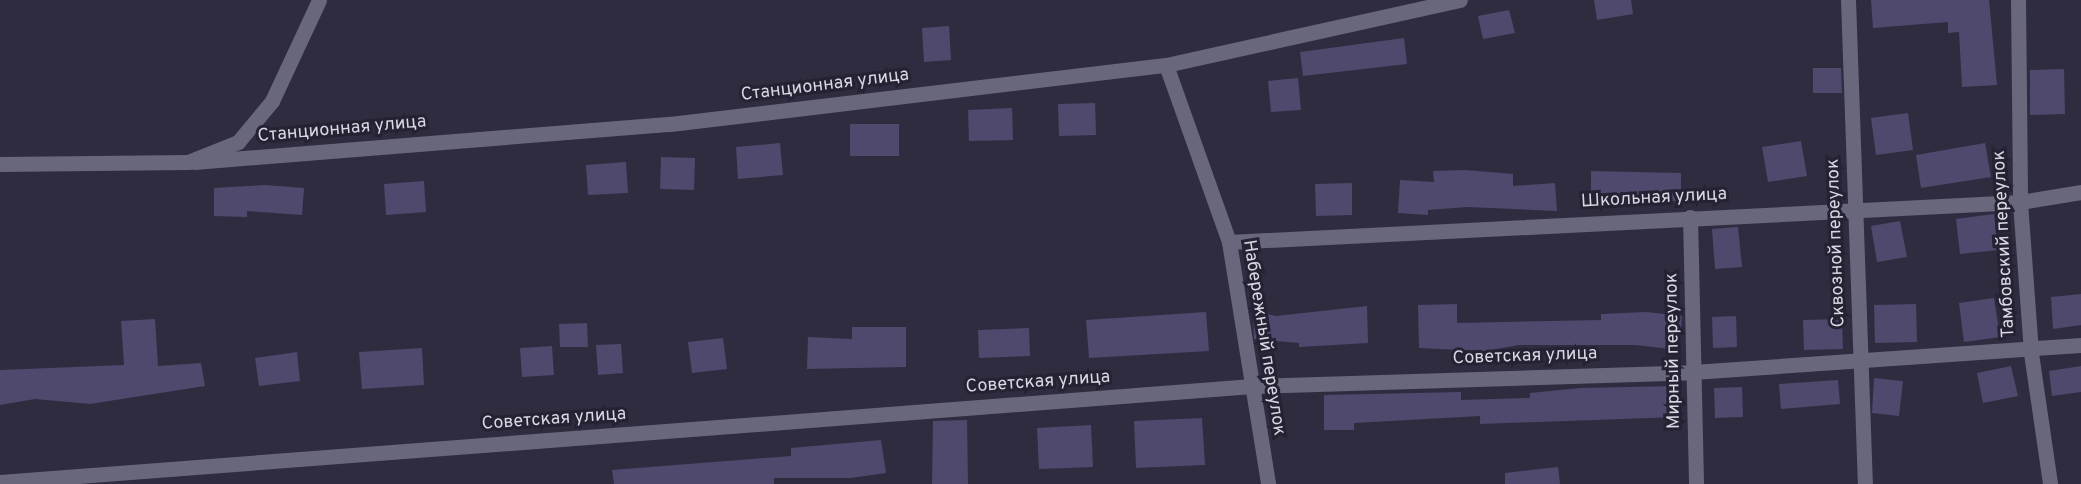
<!DOCTYPE html>
<meta charset="utf-8">
<style>
body{margin:0}
#map{position:relative;width:2081px;height:484px;overflow:hidden;background:#2f2c3f;font-family:Overpass,sans-serif}
div>[style]{position:absolute}
[style*='--x']{left:calc(var(--x)*1px);top:calc(var(--y)*1px);width:calc(var(--w)*1px);rotate:calc(var(--a)*1deg)}
.building>*{inset:0;background:#4e496d}
.street>*{height:15px;margin:-7.5px;padding:0 7.5px;transform-origin:7.5px;border-radius:7.5px;background:#69677c}
.secondary>*{height:15px;margin:-7.5px;padding:0 7.5px;transform-origin:7.5px;border-radius:7.5px;background:#69677c}
span{translate:-50% -50%;white-space:nowrap;text-align:center;line-height:1.15;-webkit-text-stroke:6px #252234;paint-order:stroke}
.street-label{font-size:18px;color:#d8d7e3}
</style>
<div id="map">
<div class="building">
<i style="clip-path:polygon(1594px 0,1631px 0,1633px 14px,1597px 20px)"></i>
<i style="clip-path:polygon(1871px 0,1989px 0,1997px 85px,1962px 87px,1959px 32px,1948px 33px,1948px 22px,1873px 28px)"></i>
<i style="clip-path:polygon(1509px 10px,1515px 33px,1483px 39px,1478px 16px)"></i>
<i style="clip-path:polygon(949px 26px,951px 60px,924px 62px,922px 28px)"></i>
<i style="clip-path:polygon(1404px 38px,1407px 64px,1303px 76px,1300px 52px)"></i>
<i style="clip-path:polygon(1813px 68px,1841px 68px,1842px 93px,1813px 93px)"></i>
<i style="clip-path:polygon(2064px 69px,2065px 114px,2030px 115px,2030px 70px)"></i>
<i style="clip-path:polygon(1298px 78px,1301px 110px,1271px 112px,1268px 81px)"></i>
<i style="clip-path:polygon(1095px 103px,1096px 135px,1059px 136px,1058px 104px)"></i>
<i style="clip-path:polygon(1012px 108px,1013px 140px,969px 141px,968px 110px)"></i>
<i style="clip-path:polygon(1908px 113px,1913px 150px,1876px 155px,1871px 118px)"></i>
<i style="clip-path:polygon(850px 124px,899px 124px,899px 156px,850px 156px)"></i>
<i style="clip-path:polygon(1801px 141px,1807px 176px,1768px 182px,1762px 147px)"></i>
<i style="clip-path:polygon(780px 143px,783px 175px,738px 179px,736px 147px)"></i>
<i style="clip-path:polygon(1985px 143px,1991px 177px,1921px 188px,1916px 155px)"></i>
<i style="clip-path:polygon(661px 157px,695px 158px,694px 190px,660px 189px)"></i>
<i style="clip-path:polygon(626px 162px,628px 193px,588px 195px,586px 165px)"></i>
<i style="clip-path:polygon(1465px 170px,1513px 174px,1513px 186px,1555px 183px,1557px 211px,1467px 207px,1428px 210px,1428px 215px,1398px 213px,1400px 180px,1434px 182px,1433px 171px)"></i>
<i style="clip-path:polygon(1591px 171px,1681px 173px,1681px 201px,1591px 200px)"></i>
<i style="clip-path:polygon(424px 181px,426px 212px,386px 215px,384px 184px)"></i>
<i style="clip-path:polygon(1352px 183px,1352px 215px,1316px 216px,1315px 184px)"></i>
<i style="clip-path:polygon(265px 185px,304px 188px,302px 215px,247px 211px,247px 217px,214px 216px,214px 188px)"></i>
<i style="clip-path:polygon(1994px 214px,1998px 250px,1960px 254px,1956px 219px)"></i>
<i style="clip-path:polygon(1900px 221px,1907px 257px,1877px 262px,1871px 226px)"></i>
<i style="clip-path:polygon(1738px 227px,1742px 267px,1715px 269px,1712px 229px)"></i>
<i style="clip-path:polygon(2081px 294px,2081px 325px,2053px 329px,2051px 297px)"></i>
<i style="clip-path:polygon(1994px 298px,2000px 337px,1964px 342px,1959px 303px)"></i>
<i style="clip-path:polygon(1457px 304px,1457px 323px,1601px 320px,1601px 314px,1646px 312px,1682px 316px,1679px 350px,1636px 345px,1519px 345px,1485px 351px,1419px 348px,1418px 305px)"></i>
<i style="clip-path:polygon(1916px 304px,1917px 342px,1875px 343px,1874px 305px)"></i>
<i style="clip-path:polygon(1367px 306px,1368px 343px,1299px 347px,1299px 343px,1254px 339px,1253px 311px,1276px 316px)"></i>
<i style="clip-path:polygon(1206px 312px,1209px 351px,1089px 358px,1086px 320px)"></i>
<i style="clip-path:polygon(1736px 316px,1737px 347px,1713px 348px,1712px 317px)"></i>
<i style="clip-path:polygon(155px 319px,158px 366px,201px 363px,205px 386px,90px 404px,35px 399px,0 405px,0 370px,124px 365px,121px 321px)"></i>
<i style="clip-path:polygon(1842px 319px,1843px 349px,1804px 350px,1803px 320px)"></i>
<i style="clip-path:polygon(587px 323px,588px 347px,560px 347px,559px 324px)"></i>
<i style="clip-path:polygon(852px 327px,906px 327px,906px 367px,807px 369px,808px 337px,852px 339px)"></i>
<i style="clip-path:polygon(1029px 328px,1030px 356px,979px 358px,978px 330px)"></i>
<i style="clip-path:polygon(723px 338px,727px 369px,692px 373px,688px 342px)"></i>
<i style="clip-path:polygon(621px 344px,623px 373px,598px 375px,596px 345px)"></i>
<i style="clip-path:polygon(552px 346px,554px 375px,522px 377px,520px 348px)"></i>
<i style="clip-path:polygon(422px 348px,424px 385px,362px 389px,359px 352px)"></i>
<i style="clip-path:polygon(297px 352px,300px 381px,259px 386px,255px 358px)"></i>
<i style="clip-path:polygon(2011px 366px,2018px 396px,1983px 403px,1977px 373px)"></i>
<i style="clip-path:polygon(2081px 366px,2081px 392px,2052px 396px,2049px 371px)"></i>
<i style="clip-path:polygon(1874px 378px,1903px 381px,1899px 416px,1872px 413px)"></i>
<i style="clip-path:polygon(1838px 380px,1840px 404px,1781px 409px,1779px 384px)"></i>
<i style="clip-path:polygon(1678px 386px,1678px 417px,1480px 424px,1480px 416px,1354px 423px,1354px 430px,1324px 430px,1324px 395px,1461px 392px,1461px 400px,1530px 398px,1530px 393px,1580px 388px)"></i>
<i style="clip-path:polygon(1742px 387px,1743px 417px,1715px 418px,1714px 388px)"></i>
<i style="clip-path:polygon(1202px 418px,1205px 465px,1136px 468px,1134px 421px)"></i>
<i style="clip-path:polygon(967px 420px,968px 484px,932px 484px,933px 421px)"></i>
<i style="clip-path:polygon(1091px 425px,1093px 467px,1039px 469px,1037px 428px)"></i>
<i style="clip-path:polygon(881px 440px,886px 473px,851px 478px,774px 478px,774px 484px,614px 484px,612px 470px,791px 456px,791px 448px)"></i>
<i style="clip-path:polygon(1558px 467px,1560px 484px,1505px 484px,1505px 473px)"></i>
</div>
<div class="street">
<i style="--x:1848;--y:0;--w:484;--a:88"></i>
<i style="--x:2018;--y:0;--w:202;--a:89.4"></i>
<i style="--x:2020;--y:202;--w:151;--a:85.8"></i>
<i style="--x:2031;--y:353;--w:132;--a:81.7"></i>
<i style="--x:1166;--y:65;--w:188;--a:70.4"></i>
<i style="--x:1229;--y:242;--w:245;--a:80.8"></i>
<i style="--x:194;--y:162;--w:478;--a:-4.6"></i>
<i style="--x:670;--y:124;--w:499;--a:-6.8"></i>
<i style="--x:1166;--y:65;--w:301;--a:-12.5"></i>
<i style="--x:1690;--y:217;--w:267;--a:88.7"></i>
<i style="--x:1229;--y:242;--w:792;--a:-2.89"></i>
<i style="--x:2020;--y:202;--w:62;--a:-9.3"></i>
<i style="--x:0;--y:482;--w:1256;--a:-4.38"></i>
<i style="--x:1252;--y:386;--w:441;--a:-1.8"></i>
<i style="--x:1693;--y:372;--w:389;--a:-4"></i>
</div>
<div class="secondary">
<i style="--x:0;--y:164;--w:188;--a:-0.6"></i>
<i style="--x:188;--y:162;--w:54;--a:-21.8"></i>
<i style="--x:238;--y:142;--w:53;--a:-50.3"></i>
<i style="--x:272;--y:101;--w:111;--a:-65"></i>
</div>
<div class="street-label">
<span style="left:825px;top:86px;rotate:-7deg">Станционная улица</span>
<span style="left:342px;top:130px;rotate:-5deg">Станционная улица</span>
<span style="left:1654px;top:199px;rotate:-3deg">Школьная улица</span>
<span style="left:1837px;top:243px;rotate:-92deg">Сквозной переулок</span>
<span style="left:2005px;top:244px;rotate:-93deg">Тамбовский переулок</span>
<span style="left:1263px;top:338px;rotate:81deg">Набережный переулок</span>
<span style="left:1674px;top:351px;rotate:-91deg">Мирный переулок</span>
<span style="left:1525px;top:357px;rotate:-2deg">Советская улица</span>
<span style="left:1038px;top:383px;rotate:-4deg">Советская улица</span>
<span style="left:554px;top:420px;rotate:-4deg">Советская улица</span>
</div>
</div>
